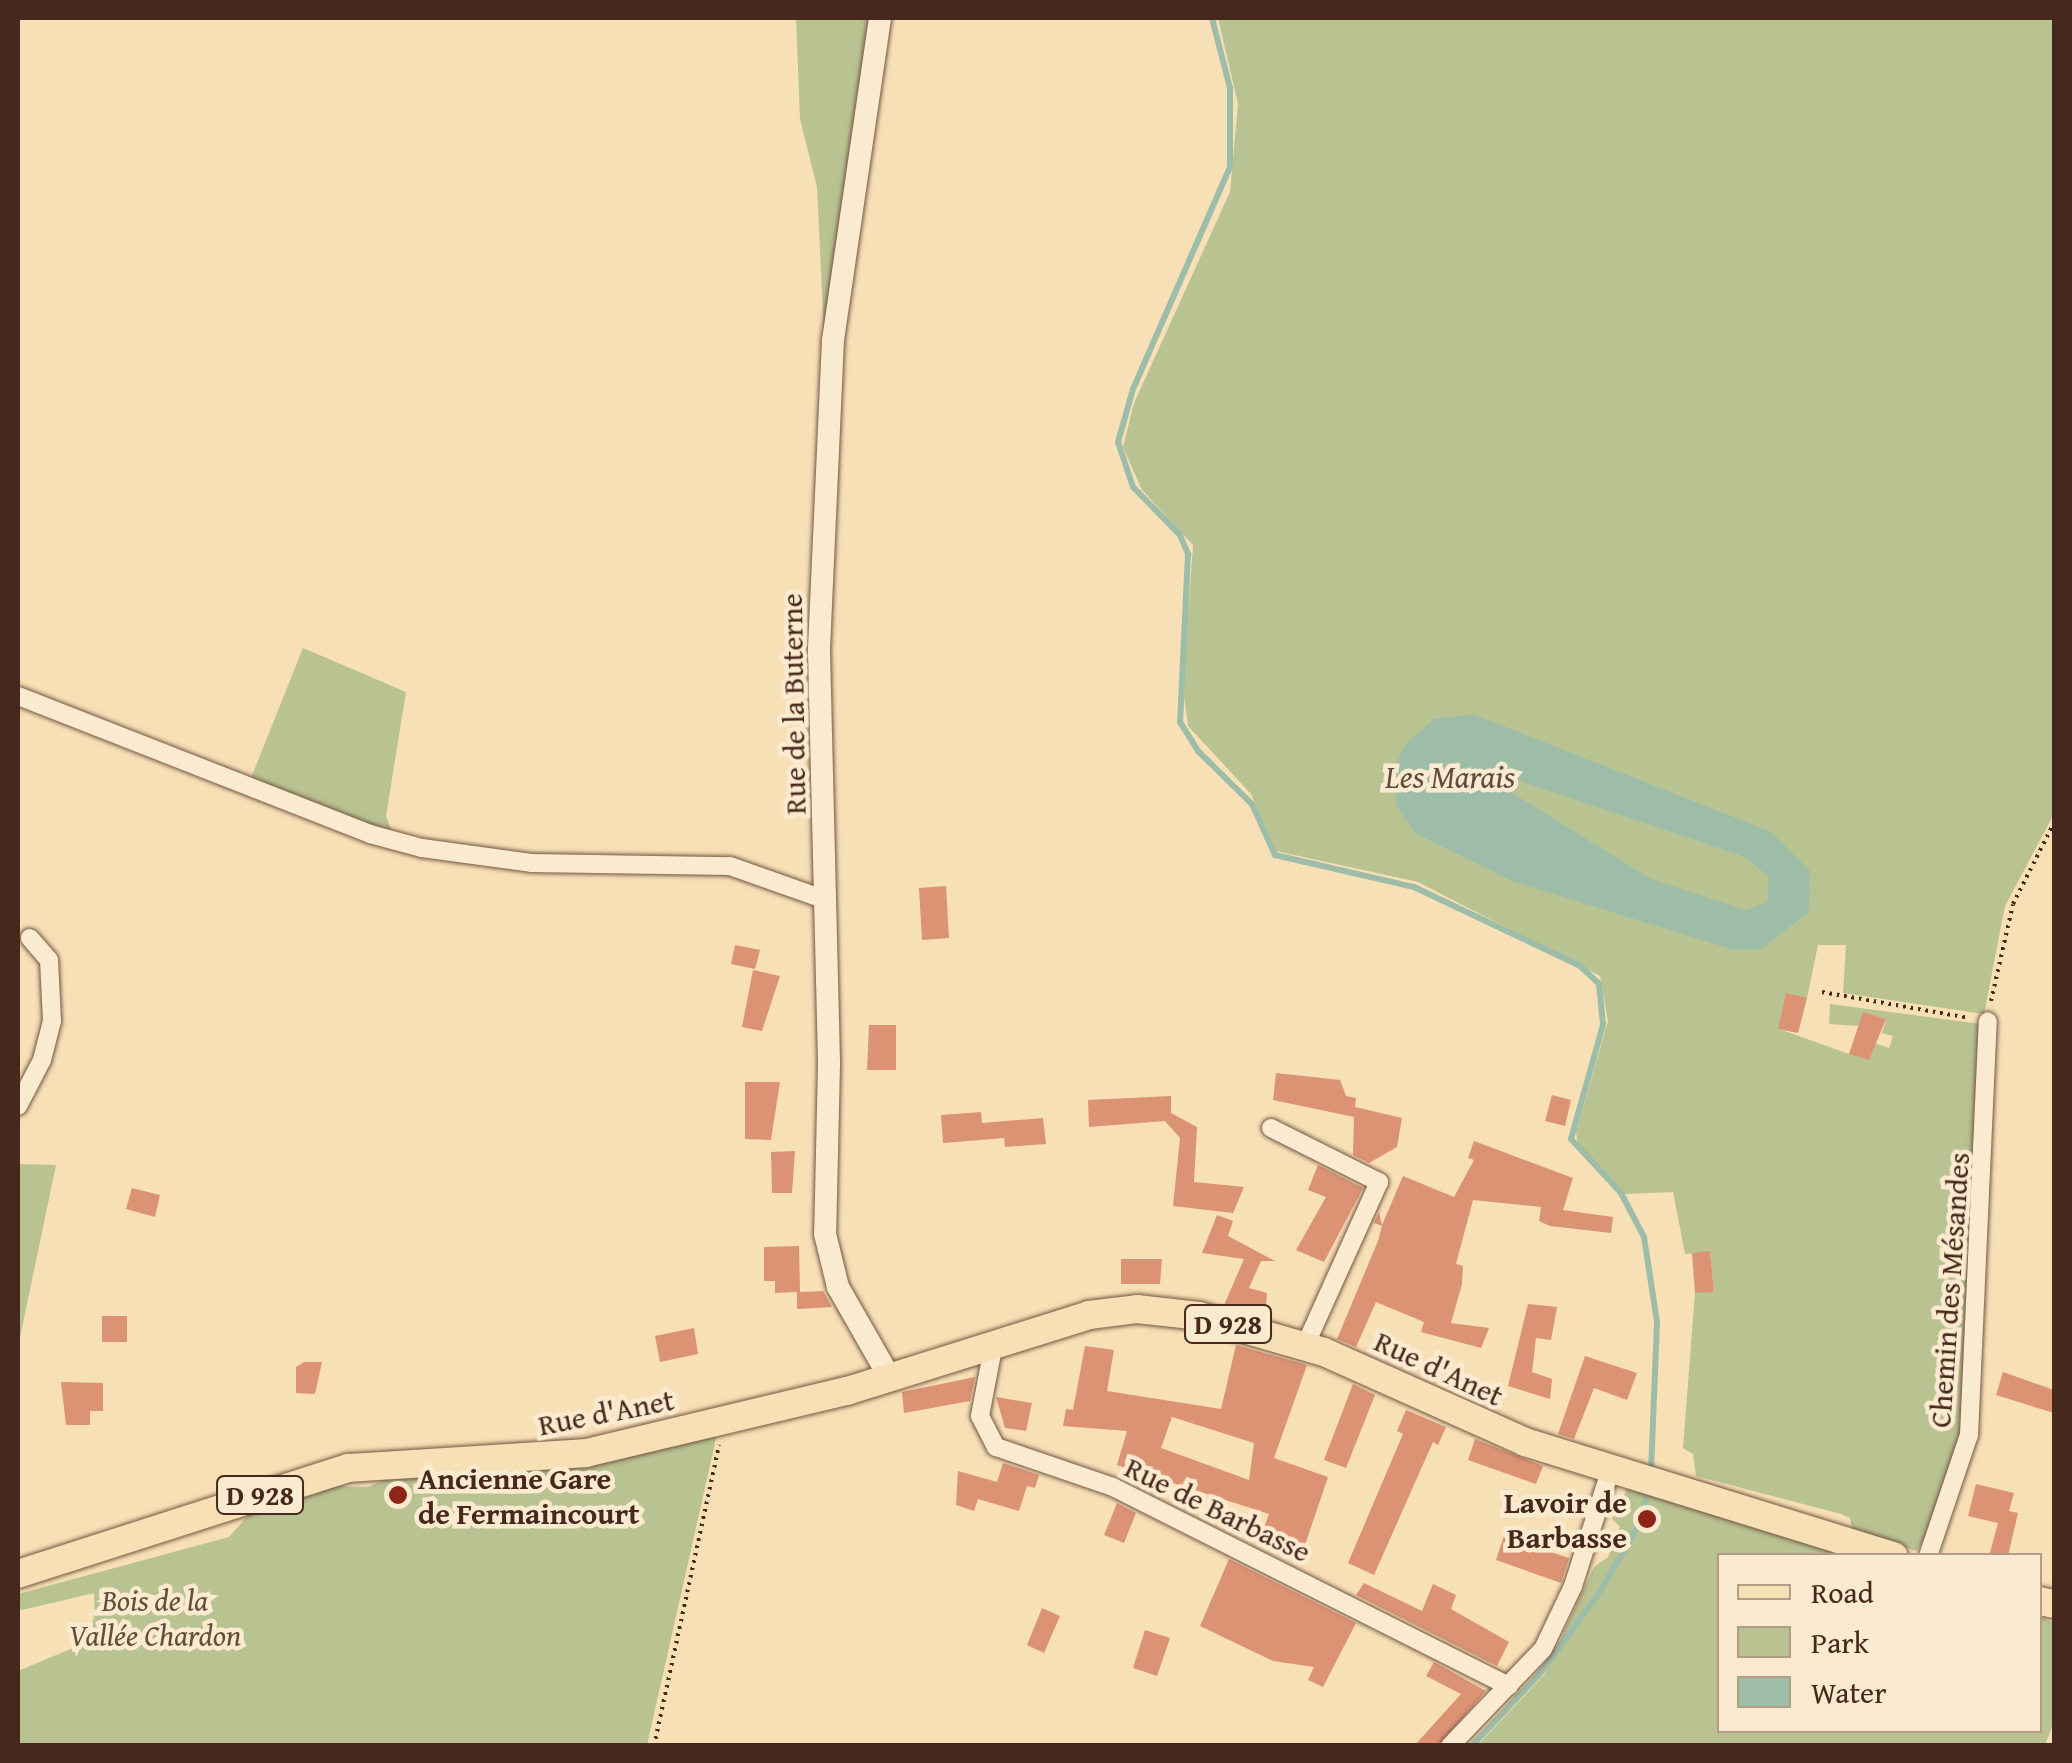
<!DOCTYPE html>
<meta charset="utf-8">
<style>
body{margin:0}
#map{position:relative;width:2072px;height:1763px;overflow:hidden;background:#f7dfb6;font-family:"Gentium Book Plus",serif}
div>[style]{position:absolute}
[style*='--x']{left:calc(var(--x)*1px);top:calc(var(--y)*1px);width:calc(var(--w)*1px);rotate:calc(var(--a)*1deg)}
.green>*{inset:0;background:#b9c291}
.water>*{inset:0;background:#9ebda9}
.stream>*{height:6px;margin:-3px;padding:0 3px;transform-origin:3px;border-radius:3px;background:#9ebda9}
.building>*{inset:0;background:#dc9374}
.path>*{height:4px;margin-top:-2px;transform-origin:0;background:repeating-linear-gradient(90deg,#47281c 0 2.5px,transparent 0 7.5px)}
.roads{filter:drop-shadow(0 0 2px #735642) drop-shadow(0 0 2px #735642)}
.minor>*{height:18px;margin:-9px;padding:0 9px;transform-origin:9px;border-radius:9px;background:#faead0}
.tertiary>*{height:22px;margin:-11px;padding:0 11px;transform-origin:11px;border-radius:11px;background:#faead0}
.primary>*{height:28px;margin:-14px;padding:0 14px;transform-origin:14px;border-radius:14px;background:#f7dfb6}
.dots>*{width:28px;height:28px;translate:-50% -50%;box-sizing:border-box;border:5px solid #faead0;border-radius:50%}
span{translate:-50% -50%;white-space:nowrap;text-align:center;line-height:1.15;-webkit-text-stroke:9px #faead0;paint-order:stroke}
.shield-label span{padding:2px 8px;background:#faead0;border:2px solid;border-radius:8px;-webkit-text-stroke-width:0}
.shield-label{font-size:28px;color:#47281c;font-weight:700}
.street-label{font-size:30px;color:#47281c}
.poi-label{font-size:30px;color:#47281c;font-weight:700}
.left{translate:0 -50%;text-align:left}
.right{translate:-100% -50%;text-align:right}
.park-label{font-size:30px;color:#644e39;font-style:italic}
.water-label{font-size:32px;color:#5d4d3f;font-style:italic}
.frame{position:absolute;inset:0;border:20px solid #47281c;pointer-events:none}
.legend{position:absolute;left:1717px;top:1553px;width:325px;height:180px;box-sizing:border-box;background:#faead0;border:2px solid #b29c88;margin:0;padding:12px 18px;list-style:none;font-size:30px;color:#47281c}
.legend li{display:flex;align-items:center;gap:20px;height:50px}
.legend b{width:50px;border:2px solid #b29c88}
</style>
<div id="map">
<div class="green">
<i style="clip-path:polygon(796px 18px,870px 18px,824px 333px,817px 187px,800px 119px)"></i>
<i style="clip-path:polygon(1218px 18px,2054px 18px,2054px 814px,2005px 906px,1984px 1014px,1843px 993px,1846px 945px,1818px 945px,1807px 998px,1779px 1029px,1849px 1054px,1874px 1043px,1889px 1048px,1893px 1036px,1882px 1033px,1886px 1019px,1864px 1013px,1859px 1026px,1829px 1024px,1830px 1004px,1981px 1024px,1961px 1442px,1928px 1535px,1916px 1551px,1852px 1528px,1850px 1518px,1841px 1514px,1696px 1476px,1693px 1454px,1683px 1448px,1695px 1293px,1714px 1291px,1710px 1252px,1685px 1254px,1673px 1192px,1625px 1194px,1578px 1146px,1576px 1132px,1608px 1021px,1600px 976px,1418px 882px,1276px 851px,1251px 794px,1188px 726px,1183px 687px,1193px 545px,1142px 490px,1123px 447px,1134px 403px,1230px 192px,1238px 104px)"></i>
<i style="clip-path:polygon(303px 648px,406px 692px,386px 816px,393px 835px,251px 778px)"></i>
<i style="clip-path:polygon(18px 1164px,56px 1165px,18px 1347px)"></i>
<i style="clip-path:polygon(718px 1430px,647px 1745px,18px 1746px,18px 1671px,85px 1643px,95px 1614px,94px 1593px,18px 1611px,18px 1594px,229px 1537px,251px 1512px,329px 1486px,368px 1487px,386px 1479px)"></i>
<i style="clip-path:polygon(1628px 1487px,1839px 1553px,1720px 1556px,1720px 1730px,2040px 1730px,2040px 1617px,2054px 1623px,2054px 1722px,2045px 1745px,1477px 1746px,1544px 1675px,1594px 1567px,1608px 1557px,1620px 1527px,1612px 1519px)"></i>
</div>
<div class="water">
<i style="clip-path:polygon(evenodd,1473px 714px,1771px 832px,1810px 871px,1809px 912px,1761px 949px,1734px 950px,1512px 881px,1415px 833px,1396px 805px,1396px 764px,1405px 745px,1434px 719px,1473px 714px,1514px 779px,1745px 857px,1769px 877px,1767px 902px,1745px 910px,1651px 879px,1506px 789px,1506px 781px,1514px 779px)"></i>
</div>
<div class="stream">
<i style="--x:1212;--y:18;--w:72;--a:75.6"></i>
<i style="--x:1230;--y:88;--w:79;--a:90"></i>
<i style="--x:1230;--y:167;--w:242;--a:113.6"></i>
<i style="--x:1133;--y:389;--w:55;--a:105.8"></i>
<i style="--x:1118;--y:442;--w:47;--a:71.6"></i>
<i style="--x:1133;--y:487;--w:67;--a:45.6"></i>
<i style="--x:1180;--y:535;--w:21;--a:67"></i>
<i style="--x:1188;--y:554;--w:168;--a:92.7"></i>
<i style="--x:1180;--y:722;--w:34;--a:58"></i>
<i style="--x:1198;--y:751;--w:76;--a:44.5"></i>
<i style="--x:1252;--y:804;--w:56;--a:65.7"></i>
<i style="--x:1275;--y:855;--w:143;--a:13"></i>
<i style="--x:1414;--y:887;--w:184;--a:25.4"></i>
<i style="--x:1580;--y:966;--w:26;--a:43"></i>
<i style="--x:1599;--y:984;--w:41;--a:84.4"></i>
<i style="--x:1603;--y:1025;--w:118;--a:105.7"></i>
<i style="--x:1571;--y:1139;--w:74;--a:47.2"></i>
<i style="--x:1621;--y:1193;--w:50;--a:62.4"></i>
<i style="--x:1644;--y:1237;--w:86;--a:81.3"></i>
<i style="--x:1657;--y:1322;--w:151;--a:92.3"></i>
<i style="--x:1472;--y:1746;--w:98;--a:-46.7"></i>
<i style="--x:1539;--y:1675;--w:102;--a:-53.8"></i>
<i style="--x:1599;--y:1593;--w:73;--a:-59.6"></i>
<i style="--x:1636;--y:1530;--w:42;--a:-72"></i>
</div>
<div class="building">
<i style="clip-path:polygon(946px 886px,949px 938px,922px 940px,919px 888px)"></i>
<i style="clip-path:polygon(735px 945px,760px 950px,755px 969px,731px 964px)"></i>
<i style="clip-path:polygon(753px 970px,780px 976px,762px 1031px,742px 1027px)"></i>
<i style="clip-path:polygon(1786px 993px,1807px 998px,1798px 1033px,1778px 1029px)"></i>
<i style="clip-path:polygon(1863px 1012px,1886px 1019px,1869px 1060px,1849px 1054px)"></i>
<i style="clip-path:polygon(869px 1025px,896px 1025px,896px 1070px,867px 1070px)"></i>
<i style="clip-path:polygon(1276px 1073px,1340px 1080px,1346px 1096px,1356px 1098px,1355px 1107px,1402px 1118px,1397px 1147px,1369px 1163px,1353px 1155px,1354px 1117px,1273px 1100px)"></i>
<i style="clip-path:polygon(745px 1082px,780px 1082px,771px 1140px,745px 1139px)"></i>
<i style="clip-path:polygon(1552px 1095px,1571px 1100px,1565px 1126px,1545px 1121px)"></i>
<i style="clip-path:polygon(1171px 1096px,1171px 1113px,1197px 1127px,1194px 1182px,1244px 1187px,1233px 1213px,1173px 1206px,1180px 1138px,1165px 1121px,1089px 1127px,1088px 1100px)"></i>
<i style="clip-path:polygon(981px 1112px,982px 1123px,1043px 1118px,1046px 1144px,1005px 1147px,1004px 1138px,943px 1143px,941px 1115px)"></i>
<i style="clip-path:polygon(1474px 1141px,1573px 1178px,1563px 1210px,1613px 1217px,1611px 1233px,1550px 1226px,1539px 1221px,1541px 1207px,1473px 1200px,1456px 1264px,1463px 1266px,1462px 1284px,1451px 1323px,1489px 1328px,1481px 1348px,1421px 1332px,1424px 1322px,1376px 1302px,1356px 1347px,1337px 1339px,1378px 1241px,1382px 1226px,1374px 1223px,1379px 1212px,1382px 1225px,1403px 1176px,1454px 1197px,1474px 1160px,1468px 1158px)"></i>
<i style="clip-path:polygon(795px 1151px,792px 1193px,772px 1193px,771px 1152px)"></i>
<i style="clip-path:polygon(1318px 1165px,1363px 1188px,1324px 1262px,1296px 1250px,1326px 1197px,1308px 1190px)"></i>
<i style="clip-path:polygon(132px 1188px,160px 1195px,155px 1217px,126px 1209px)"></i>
<i style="clip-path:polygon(1217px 1215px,1233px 1221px,1228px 1236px,1275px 1261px,1261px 1261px,1249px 1288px,1267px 1293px,1265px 1317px,1224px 1305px,1244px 1259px,1202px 1253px)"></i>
<i style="clip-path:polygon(799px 1246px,800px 1292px,823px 1291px,832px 1307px,797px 1309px,797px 1292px,775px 1293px,775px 1281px,764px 1281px,764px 1247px)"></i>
<i style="clip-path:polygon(1710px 1251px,1714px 1292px,1695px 1293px,1692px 1253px)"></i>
<i style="clip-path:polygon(1121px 1259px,1162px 1259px,1160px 1284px,1121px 1284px)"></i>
<i style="clip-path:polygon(1528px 1304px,1557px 1307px,1551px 1340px,1536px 1338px,1532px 1372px,1552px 1379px,1550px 1399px,1508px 1386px)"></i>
<i style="clip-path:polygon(102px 1316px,127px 1316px,127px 1342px,102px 1342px)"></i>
<i style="clip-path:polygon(694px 1328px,698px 1354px,660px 1362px,655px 1336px)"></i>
<i style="clip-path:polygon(evenodd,1236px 1345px,1307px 1365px,1274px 1458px,1328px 1477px,1303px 1551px,1261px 1536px,1269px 1514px,1117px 1465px,1127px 1431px,1063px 1426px,1066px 1409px,1073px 1410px,1085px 1346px,1114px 1350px,1107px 1391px,1221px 1409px,1236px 1345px,1172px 1417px,1254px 1443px,1249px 1480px,1161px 1448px,1172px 1417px)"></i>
<i style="clip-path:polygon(1585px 1356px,1637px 1373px,1627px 1400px,1594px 1388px,1574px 1439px,1558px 1434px)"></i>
<i style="clip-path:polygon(304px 1362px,322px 1362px,315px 1394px,296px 1393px,296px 1367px)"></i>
<i style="clip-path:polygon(2003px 1372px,2054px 1390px,2054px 1413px,1996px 1395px)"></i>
<i style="clip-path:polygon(975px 1377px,970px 1401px,904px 1413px,902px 1392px)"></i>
<i style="clip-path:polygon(61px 1382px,103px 1383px,103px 1411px,90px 1411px,90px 1425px,66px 1425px)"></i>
<i style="clip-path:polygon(1353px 1384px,1375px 1395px,1346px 1468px,1324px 1460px)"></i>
<i style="clip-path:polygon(996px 1397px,1032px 1403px,1026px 1431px,1005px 1428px)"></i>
<i style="clip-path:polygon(1406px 1410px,1446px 1427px,1438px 1445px,1433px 1442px,1374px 1575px,1348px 1563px,1403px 1434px,1397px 1431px)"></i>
<i style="clip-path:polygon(1475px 1439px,1543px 1466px,1536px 1484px,1468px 1460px)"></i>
<i style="clip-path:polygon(1003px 1463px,1039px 1475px,1035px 1488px,1027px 1486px,1019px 1511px,978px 1499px,974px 1511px,956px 1505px,958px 1471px,997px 1482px)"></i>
<i style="clip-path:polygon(1976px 1484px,2014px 1493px,2009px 1511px,2018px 1513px,2008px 1556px,1989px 1556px,1998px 1523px,1968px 1516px)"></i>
<i style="clip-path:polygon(1117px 1503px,1136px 1513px,1124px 1543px,1104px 1535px)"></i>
<i style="clip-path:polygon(1504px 1536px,1569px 1558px,1561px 1583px,1496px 1560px)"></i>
<i style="clip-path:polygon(1229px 1559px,1356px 1623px,1323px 1687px,1308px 1680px,1314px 1667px,1273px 1661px,1200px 1626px)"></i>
<i style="clip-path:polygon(1364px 1583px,1422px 1611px,1433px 1584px,1456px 1595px,1451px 1609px,1509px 1642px,1497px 1666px,1356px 1595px)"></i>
<i style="clip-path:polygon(1042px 1608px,1060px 1616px,1044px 1653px,1027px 1645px)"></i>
<i style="clip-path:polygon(1145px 1630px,1170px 1638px,1157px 1676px,1133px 1668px)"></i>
<i style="clip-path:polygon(1434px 1662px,1486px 1691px,1438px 1746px,1414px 1746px,1461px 1694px,1426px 1676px)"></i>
</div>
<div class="path">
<i style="--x:1822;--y:992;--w:149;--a:10"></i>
<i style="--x:1991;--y:1001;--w:99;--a:-77.2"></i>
<i style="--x:2013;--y:904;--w:91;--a:-63.2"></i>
<i style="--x:654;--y:1746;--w:308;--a:-77.8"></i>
</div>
<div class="roads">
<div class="minor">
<i style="--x:18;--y:696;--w:378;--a:21.4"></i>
<i style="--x:370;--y:834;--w:54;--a:15.1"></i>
<i style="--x:422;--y:848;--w:110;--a:7.8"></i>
<i style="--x:531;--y:863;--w:199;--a:0.9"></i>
<i style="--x:730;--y:866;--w:102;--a:19.5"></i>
<i style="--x:18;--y:1106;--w:52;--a:-62.4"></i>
<i style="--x:42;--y:1060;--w:40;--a:-75.6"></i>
<i style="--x:52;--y:1021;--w:61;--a:-92.8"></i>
<i style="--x:49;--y:960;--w:29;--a:-131"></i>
<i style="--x:1271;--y:1128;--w:121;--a:26.6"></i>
<i style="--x:1379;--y:1182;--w:180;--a:114.3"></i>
<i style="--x:994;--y:1343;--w:74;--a:100.9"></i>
<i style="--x:980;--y:1416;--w:35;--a:63"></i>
<i style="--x:996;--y:1447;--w:124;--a:18.9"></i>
<i style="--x:1113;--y:1487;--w:443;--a:26.7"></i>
<i style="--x:1928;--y:1556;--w:128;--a:-71.3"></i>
<i style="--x:1969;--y:1435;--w:414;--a:-87.4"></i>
<i style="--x:1450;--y:1746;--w:134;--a:-46.2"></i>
<i style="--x:1543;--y:1649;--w:70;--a:-64.5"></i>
<i style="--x:1573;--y:1586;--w:124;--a:-72.1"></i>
</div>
<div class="tertiary">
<i style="--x:880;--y:18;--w:325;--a:98.3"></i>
<i style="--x:833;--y:340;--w:312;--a:92.6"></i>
<i style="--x:819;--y:652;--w:412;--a:88.6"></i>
<i style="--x:829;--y:1064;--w:170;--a:91.3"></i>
<i style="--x:825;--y:1234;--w:55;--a:76.2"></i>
<i style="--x:838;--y:1287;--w:105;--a:60.3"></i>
</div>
<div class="primary">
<i style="--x:18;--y:1574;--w:347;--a:-17.8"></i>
<i style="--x:348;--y:1468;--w:238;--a:-3.6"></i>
<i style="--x:586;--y:1453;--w:268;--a:-13.4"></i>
<i style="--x:847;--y:1391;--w:254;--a:-17.4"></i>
<i style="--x:1089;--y:1315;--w:48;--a:-7.1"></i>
<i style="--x:1137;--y:1309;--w:62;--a:6.4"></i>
<i style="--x:1199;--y:1316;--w:130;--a:16.1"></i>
<i style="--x:1324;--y:1352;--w:220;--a:24.1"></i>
<i style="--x:1525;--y:1442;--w:386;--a:17.2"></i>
<i style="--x:2040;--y:1601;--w:14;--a:12"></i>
</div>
</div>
<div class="dots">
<i style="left:398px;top:1495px;background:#8f2418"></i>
<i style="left:1647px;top:1519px;background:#8f2418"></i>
</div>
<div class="shield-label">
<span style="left:1228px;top:1324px">D 928</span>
<span style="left:260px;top:1495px">D 928</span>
</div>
<div class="street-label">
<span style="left:793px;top:704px;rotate:-91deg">Rue de la Buterne</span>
<span style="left:1949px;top:1290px;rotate:-86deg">Chemin des Mésandes</span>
<span style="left:1439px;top:1368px;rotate:25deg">Rue d'Anet</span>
<span style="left:606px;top:1412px;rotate:-11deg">Rue d'Anet</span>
<span style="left:1218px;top:1509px;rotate:26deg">Rue de Barbasse</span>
</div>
<div class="poi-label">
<span class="left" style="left:418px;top:1495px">Ancienne Gare<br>de Fermaincourt</span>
<span class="right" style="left:1627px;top:1519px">Lavoir de<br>Barbasse</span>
</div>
<div class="park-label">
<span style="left:155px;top:1617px">Bois de la<br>Vallée Chardon</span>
</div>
<div class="water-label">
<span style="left:1450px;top:777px">Les Marais</span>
</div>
<div class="frame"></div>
<ul class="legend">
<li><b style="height:12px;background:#f7dfb6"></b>Road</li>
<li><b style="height:28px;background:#b9c291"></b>Park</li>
<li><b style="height:28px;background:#9ebda9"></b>Water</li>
</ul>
</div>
